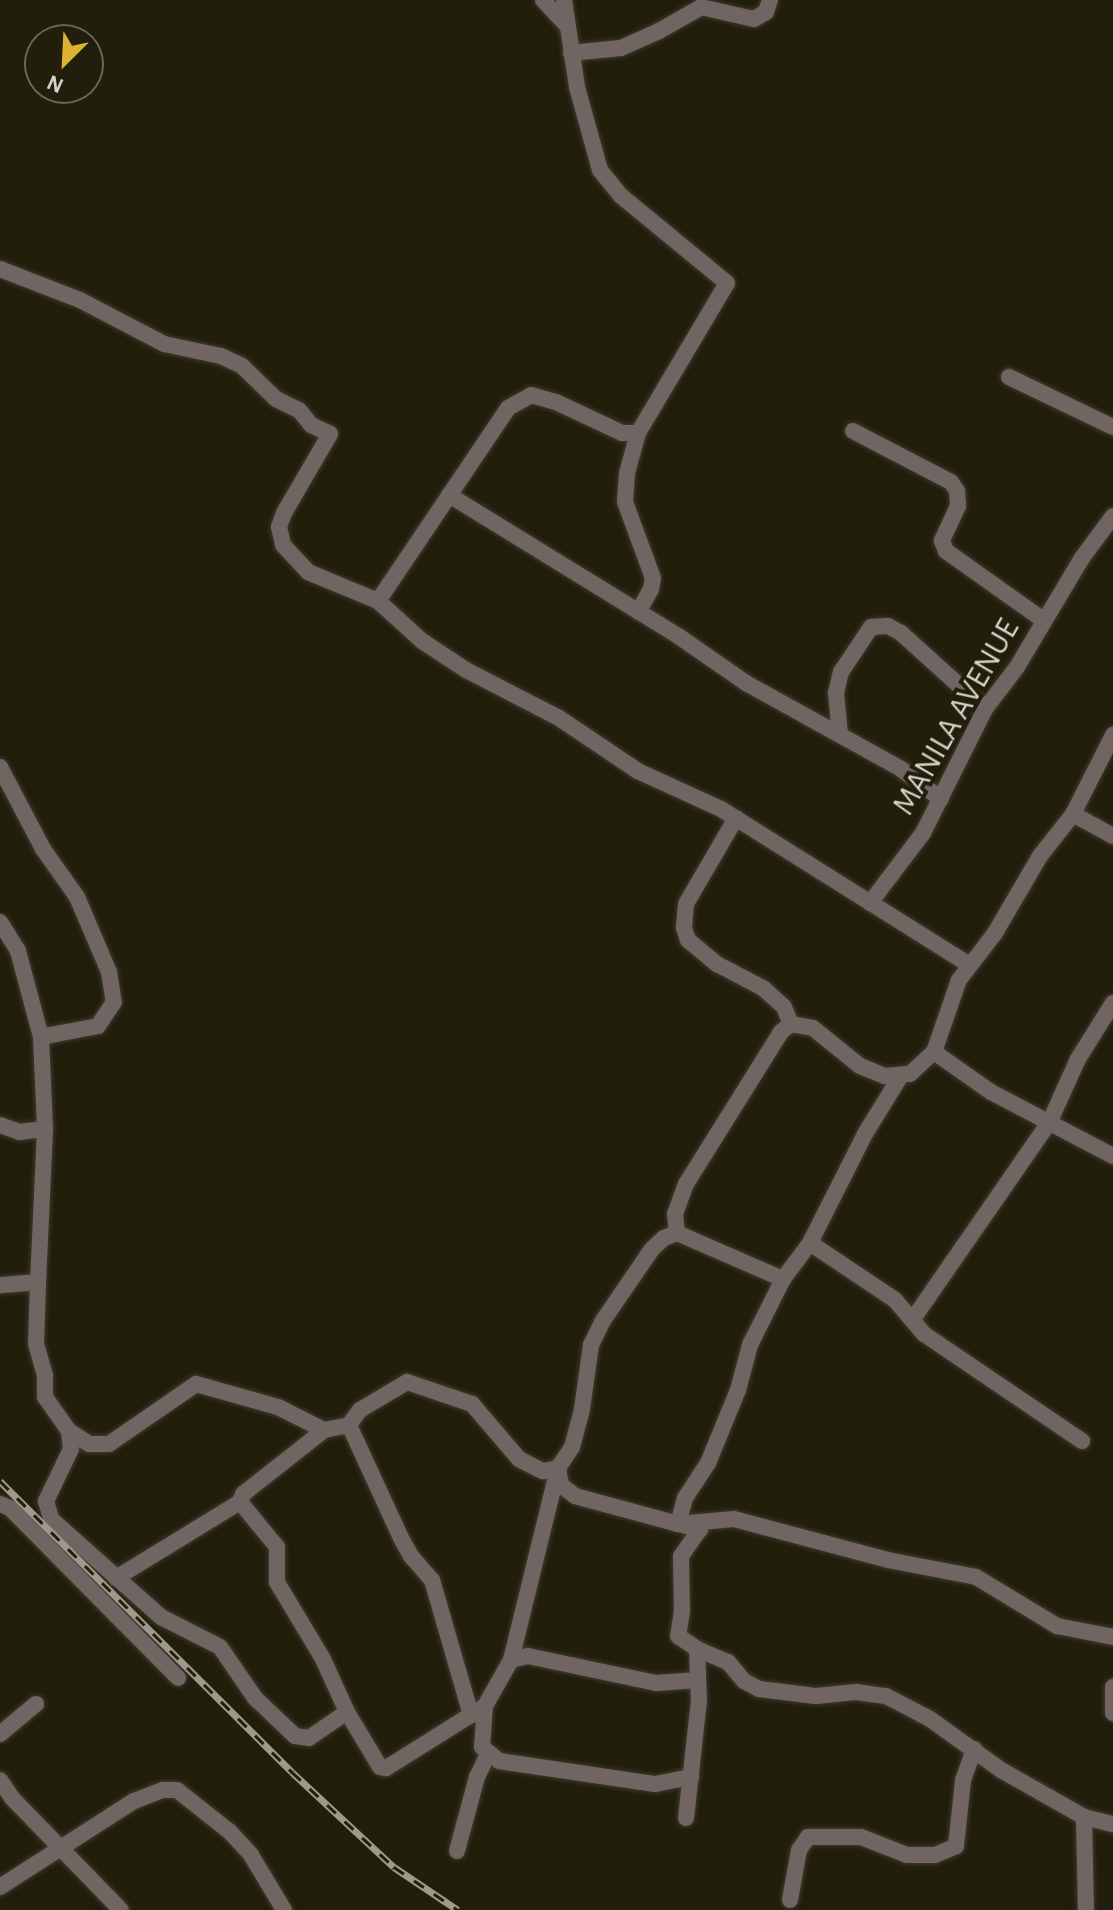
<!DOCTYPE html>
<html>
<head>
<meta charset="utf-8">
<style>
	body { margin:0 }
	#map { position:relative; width:1113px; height:1910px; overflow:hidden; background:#211e0c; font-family:"Alegreya Sans",sans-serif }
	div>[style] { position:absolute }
	.roads { filter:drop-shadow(0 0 2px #3e3b2a) drop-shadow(0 0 2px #3e3b2a) }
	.minor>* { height:16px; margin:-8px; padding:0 8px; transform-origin:8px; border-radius:8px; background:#706563 }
	.rail>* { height:7px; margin-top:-3.5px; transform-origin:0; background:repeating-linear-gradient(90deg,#211e0c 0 12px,#9d9a8d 0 24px); box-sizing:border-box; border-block:2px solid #9d9a8d }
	span { translate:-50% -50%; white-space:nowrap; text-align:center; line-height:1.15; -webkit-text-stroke:8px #211e0c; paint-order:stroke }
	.street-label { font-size:32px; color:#d5d3c7 }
	.north { position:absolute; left:24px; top:24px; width:80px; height:80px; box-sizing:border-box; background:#211e0c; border:2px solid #696657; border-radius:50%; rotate:204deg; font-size:22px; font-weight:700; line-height:32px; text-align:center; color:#d5d3c7 }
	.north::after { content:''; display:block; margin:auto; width:28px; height:36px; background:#deb133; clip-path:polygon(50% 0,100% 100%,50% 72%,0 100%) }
</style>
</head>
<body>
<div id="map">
	<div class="roads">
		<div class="minor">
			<i style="left:543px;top:0;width:35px;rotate:47deg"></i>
			<i style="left:571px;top:53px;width:50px;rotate:-5.7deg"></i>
			<i style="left:621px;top:48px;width:42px;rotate:-24.1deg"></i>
			<i style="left:659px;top:31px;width:48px;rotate:-29.7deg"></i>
			<i style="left:701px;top:7px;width:54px;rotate:12.8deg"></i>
			<i style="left:754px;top:19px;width:14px;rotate:-30deg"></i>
			<i style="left:766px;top:12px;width:13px;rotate:-72deg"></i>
			<i style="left:0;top:269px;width:86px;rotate:21.2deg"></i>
			<i style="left:80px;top:300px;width:95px;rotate:27.6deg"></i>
			<i style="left:164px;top:344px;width:58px;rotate:11.9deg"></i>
			<i style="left:221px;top:356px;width:23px;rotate:25deg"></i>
			<i style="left:242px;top:366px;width:47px;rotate:44.1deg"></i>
			<i style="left:276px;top:399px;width:25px;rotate:26deg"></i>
			<i style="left:299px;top:410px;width:19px;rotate:51deg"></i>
			<i style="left:311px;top:425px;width:21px;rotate:25deg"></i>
			<i style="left:330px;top:434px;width:91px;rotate:120.2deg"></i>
			<i style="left:284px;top:513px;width:15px;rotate:110deg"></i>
			<i style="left:279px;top:527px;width:18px;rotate:77deg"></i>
			<i style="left:283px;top:545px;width:37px;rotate:47deg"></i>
			<i style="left:308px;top:572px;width:76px;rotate:22.5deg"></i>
			<i style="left:378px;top:601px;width:59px;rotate:42.3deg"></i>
			<i style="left:422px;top:641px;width:53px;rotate:33.4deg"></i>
			<i style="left:466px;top:670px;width:105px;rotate:27.3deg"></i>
			<i style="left:559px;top:718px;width:95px;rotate:33.9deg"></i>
			<i style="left:638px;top:771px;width:91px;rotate:24.6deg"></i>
			<i style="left:721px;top:809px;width:292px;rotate:32.1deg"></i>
			<i style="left:1009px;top:377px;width:115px;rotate:25.7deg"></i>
			<i style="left:853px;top:431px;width:110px;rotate:27.5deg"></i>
			<i style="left:951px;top:482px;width:11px;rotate:56deg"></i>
			<i style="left:957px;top:491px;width:15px;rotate:86deg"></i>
			<i style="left:958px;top:506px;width:38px;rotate:115deg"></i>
			<i style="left:942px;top:541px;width:11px;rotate:68deg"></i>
			<i style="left:946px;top:551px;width:119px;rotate:35.4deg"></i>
			<i style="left:638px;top:433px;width:41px;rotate:105.4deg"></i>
			<i style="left:627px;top:473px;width:29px;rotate:94deg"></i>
			<i style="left:625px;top:502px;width:81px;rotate:69.8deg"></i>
			<i style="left:653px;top:578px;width:11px;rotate:100deg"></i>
			<i style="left:651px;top:589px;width:26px;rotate:119deg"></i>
			<i style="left:449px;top:495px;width:273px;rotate:31.6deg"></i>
			<i style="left:681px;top:638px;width:79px;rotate:34.7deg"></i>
			<i style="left:746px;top:683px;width:177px;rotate:29deg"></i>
			<i style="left:901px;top:769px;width:50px;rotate:36.9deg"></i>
			<i style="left:378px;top:601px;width:233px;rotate:-56deg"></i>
			<i style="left:508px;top:408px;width:26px;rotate:-29deg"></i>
			<i style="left:531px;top:395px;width:26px;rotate:16deg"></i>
			<i style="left:556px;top:402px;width:73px;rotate:25.2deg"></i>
			<i style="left:622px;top:433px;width:16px"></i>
			<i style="left:638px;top:433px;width:174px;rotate:-59.3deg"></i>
			<i style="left:727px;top:283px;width:137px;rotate:-140.6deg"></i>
			<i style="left:621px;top:196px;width:33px;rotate:-129deg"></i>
			<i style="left:600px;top:170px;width:86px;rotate:-105.5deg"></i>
			<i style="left:577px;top:87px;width:88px;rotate:-98.5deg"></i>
			<i style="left:840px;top:734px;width:41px;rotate:-95.6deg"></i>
			<i style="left:836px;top:693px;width:22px;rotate:-77deg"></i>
			<i style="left:841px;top:672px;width:54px;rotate:-56.3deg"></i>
			<i style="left:871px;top:627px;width:17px;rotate:-3deg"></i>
			<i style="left:888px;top:626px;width:15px;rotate:28deg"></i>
			<i style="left:901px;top:633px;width:113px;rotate:42.1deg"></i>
			<i style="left:0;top:767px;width:93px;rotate:62.3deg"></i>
			<i style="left:43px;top:849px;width:59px;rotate:54.7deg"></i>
			<i style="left:77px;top:897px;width:82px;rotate:66.9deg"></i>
			<i style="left:109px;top:972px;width:30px;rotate:81deg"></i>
			<i style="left:114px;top:1002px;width:29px;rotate:124deg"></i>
			<i style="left:98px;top:1026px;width:58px;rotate:169.1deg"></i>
			<i style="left:41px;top:1037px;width:92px;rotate:87.5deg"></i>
			<i style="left:45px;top:1129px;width:153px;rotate:92.6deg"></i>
			<i style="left:38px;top:1282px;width:38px;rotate:175deg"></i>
			<i style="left:1073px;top:814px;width:46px;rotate:28.8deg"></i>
			<i style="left:736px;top:818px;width:99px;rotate:120.2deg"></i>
			<i style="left:686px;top:904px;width:24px;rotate:95deg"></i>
			<i style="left:684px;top:928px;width:13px;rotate:72deg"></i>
			<i style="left:688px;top:940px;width:38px;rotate:40deg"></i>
			<i style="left:717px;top:964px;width:52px;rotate:27.6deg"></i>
			<i style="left:763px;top:988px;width:28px;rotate:42deg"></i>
			<i style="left:784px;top:1007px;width:18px;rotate:68deg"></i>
			<i style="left:870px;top:903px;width:88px;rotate:-52.9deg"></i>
			<i style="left:923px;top:833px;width:139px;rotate:-63.4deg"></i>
			<i style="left:985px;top:709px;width:53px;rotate:-52.7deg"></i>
			<i style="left:1017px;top:667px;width:127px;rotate:-59.2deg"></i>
			<i style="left:1082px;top:558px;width:52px;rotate:-53.6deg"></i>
			<i style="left:0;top:922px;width:34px;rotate:58deg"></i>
			<i style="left:18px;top:951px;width:89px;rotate:75deg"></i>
			<i style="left:934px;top:1052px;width:70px;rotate:35.1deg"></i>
			<i style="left:991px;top:1092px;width:138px;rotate:27.7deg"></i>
			<i style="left:900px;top:1077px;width:67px;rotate:121.6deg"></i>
			<i style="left:865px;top:1134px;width:122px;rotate:116.8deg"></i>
			<i style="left:810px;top:1243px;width:45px;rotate:126.9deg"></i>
			<i style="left:783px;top:1279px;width:74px;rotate:116.6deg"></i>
			<i style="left:750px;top:1345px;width:47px;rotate:104.9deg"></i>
			<i style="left:738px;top:1390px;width:79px;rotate:112.3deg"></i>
			<i style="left:708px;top:1463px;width:42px;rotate:123.3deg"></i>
			<i style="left:685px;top:1498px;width:27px;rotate:105deg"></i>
			<i style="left:678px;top:1524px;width:23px;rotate:13deg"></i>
			<i style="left:700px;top:1529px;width:33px;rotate:125deg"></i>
			<i style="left:681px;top:1556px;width:55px;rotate:89deg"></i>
			<i style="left:682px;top:1611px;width:25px;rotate:99deg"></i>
			<i style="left:678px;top:1636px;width:23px;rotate:34deg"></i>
			<i style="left:697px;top:1649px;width:34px;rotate:23deg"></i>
			<i style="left:728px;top:1662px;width:25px;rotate:50deg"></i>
			<i style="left:744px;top:1681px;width:17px;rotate:28deg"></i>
			<i style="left:759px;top:1689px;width:57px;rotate:7deg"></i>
			<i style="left:816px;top:1696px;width:40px;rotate:-5.7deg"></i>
			<i style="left:856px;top:1692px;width:30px;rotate:8deg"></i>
			<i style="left:886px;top:1696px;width:50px;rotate:27.6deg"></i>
			<i style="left:930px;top:1719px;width:87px;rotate:35.7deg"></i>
			<i style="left:1001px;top:1770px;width:95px;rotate:29.5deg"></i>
			<i style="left:1084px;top:1817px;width:30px;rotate:14deg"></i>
			<i style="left:0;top:1125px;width:20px;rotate:20deg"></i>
			<i style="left:19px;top:1132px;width:26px;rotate:-7deg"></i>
			<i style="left:677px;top:1233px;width:19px;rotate:-96deg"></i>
			<i style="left:675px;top:1214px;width:32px;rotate:-70deg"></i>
			<i style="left:686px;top:1184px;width:179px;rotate:-58deg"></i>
			<i style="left:781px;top:1032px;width:13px;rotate:-39deg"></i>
			<i style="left:791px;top:1024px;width:22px;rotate:10deg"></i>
			<i style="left:813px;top:1028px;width:60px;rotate:39deg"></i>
			<i style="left:860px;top:1066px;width:27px;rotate:22deg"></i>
			<i style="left:885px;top:1076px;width:25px;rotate:-5deg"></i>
			<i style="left:910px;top:1074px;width:33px;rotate:-43deg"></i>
			<i style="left:934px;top:1052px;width:76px;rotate:-70.9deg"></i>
			<i style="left:959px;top:980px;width:59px;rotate:-52.5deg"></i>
			<i style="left:995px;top:933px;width:89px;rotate:-59.7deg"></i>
			<i style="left:1040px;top:856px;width:53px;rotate:-51.8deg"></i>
			<i style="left:1073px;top:814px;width:89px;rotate:-63.1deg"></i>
			<i style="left:810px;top:1243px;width:102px;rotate:33.8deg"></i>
			<i style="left:895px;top:1300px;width:45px;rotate:49.5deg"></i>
			<i style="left:924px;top:1334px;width:191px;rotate:34.1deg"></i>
			<i style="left:38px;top:1282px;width:62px;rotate:91.8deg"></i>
			<i style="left:36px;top:1344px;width:33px;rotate:74deg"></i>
			<i style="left:45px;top:1376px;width:21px;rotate:90deg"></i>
			<i style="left:45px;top:1397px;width:42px;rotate:54.8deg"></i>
			<i style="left:69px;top:1431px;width:24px;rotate:33deg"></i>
			<i style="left:89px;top:1444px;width:20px"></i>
			<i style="left:109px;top:1444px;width:106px;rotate:-34.6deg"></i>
			<i style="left:196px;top:1384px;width:85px;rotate:15.7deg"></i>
			<i style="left:278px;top:1407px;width:51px;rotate:26.6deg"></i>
			<i style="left:913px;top:1319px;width:241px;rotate:-55.3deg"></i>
			<i style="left:1050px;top:1121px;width:68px;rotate:-65.7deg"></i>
			<i style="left:1078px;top:1059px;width:66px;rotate:-58deg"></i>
			<i style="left:349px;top:1425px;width:124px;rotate:65.3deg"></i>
			<i style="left:401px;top:1538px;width:21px;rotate:61deg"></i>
			<i style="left:411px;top:1556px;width:32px;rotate:49deg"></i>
			<i style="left:432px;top:1580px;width:141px;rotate:73.9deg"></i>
			<i style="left:69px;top:1431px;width:18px;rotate:84deg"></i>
			<i style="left:71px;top:1449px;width:58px;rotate:115.7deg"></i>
			<i style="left:46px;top:1501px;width:19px;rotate:74deg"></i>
			<i style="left:51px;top:1519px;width:147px;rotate:41.7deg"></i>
			<i style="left:161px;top:1617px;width:66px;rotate:27deg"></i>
			<i style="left:220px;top:1647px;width:62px;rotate:55.5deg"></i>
			<i style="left:255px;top:1698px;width:55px;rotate:43.5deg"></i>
			<i style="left:295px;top:1736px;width:14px;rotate:8deg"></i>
			<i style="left:309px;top:1738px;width:46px;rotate:-34.4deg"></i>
			<i style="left:0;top:1504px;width:11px;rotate:22deg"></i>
			<i style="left:10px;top:1508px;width:239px;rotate:45.3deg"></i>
			<i style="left:116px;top:1578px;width:145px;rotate:-31.5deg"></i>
			<i style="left:511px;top:1660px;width:198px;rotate:-76.2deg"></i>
			<i style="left:558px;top:1468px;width:17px;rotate:80deg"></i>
			<i style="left:561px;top:1485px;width:18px;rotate:38deg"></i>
			<i style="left:575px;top:1496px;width:107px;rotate:15.2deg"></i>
			<i style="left:678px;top:1524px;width:56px;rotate:-5.1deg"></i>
			<i style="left:734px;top:1519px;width:159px;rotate:14.9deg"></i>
			<i style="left:888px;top:1560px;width:90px;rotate:10.9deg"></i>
			<i style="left:976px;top:1577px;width:95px;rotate:31.2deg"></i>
			<i style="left:1057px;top:1626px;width:57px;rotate:11.1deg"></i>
			<i style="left:698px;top:1680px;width:42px;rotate:175.9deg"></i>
			<i style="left:656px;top:1683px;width:131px;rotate:-168.1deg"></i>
			<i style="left:528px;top:1656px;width:17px;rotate:167deg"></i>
			<i style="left:511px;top:1660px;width:53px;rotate:119.5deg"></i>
			<i style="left:485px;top:1706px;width:117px;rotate:147.9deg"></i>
			<i style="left:386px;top:1768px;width:6px;rotate:-171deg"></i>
			<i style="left:380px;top:1767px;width:64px;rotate:-121deg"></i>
			<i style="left:347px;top:1712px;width:58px;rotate:-114.4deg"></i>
			<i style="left:323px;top:1659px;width:90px;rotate:-120.9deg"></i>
			<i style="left:277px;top:1582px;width:35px;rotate:-90deg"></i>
			<i style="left:277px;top:1547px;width:58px;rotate:-129.4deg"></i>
			<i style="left:240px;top:1502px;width:9px;rotate:-69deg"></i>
			<i style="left:243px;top:1494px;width:103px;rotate:-38.3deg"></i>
			<i style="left:324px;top:1430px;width:25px;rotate:-11deg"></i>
			<i style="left:349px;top:1425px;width:19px;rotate:-54deg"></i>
			<i style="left:360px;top:1410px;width:55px;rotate:-30.8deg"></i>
			<i style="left:407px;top:1382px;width:69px;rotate:18.7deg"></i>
			<i style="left:472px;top:1404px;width:72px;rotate:49.5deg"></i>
			<i style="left:519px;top:1459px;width:27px;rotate:27deg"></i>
			<i style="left:543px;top:1471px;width:15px;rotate:-11deg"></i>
			<i style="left:558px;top:1468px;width:25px;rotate:-56deg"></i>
			<i style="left:572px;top:1447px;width:39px;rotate:-75deg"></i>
			<i style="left:582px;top:1409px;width:65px;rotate:-82deg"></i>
			<i style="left:591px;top:1345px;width:25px;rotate:-64deg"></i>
			<i style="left:602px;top:1322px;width:88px;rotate:-55.6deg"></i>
			<i style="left:652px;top:1249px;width:16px;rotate:-43deg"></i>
			<i style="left:664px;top:1238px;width:14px;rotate:-21deg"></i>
			<i style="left:677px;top:1233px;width:116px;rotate:23.5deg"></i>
			<i style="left:1113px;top:1687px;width:26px;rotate:90deg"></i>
			<i style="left:485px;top:1706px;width:41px;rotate:94.2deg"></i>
			<i style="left:482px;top:1747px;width:22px;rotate:39deg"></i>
			<i style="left:499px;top:1761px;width:158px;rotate:8.4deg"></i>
			<i style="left:655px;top:1784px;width:37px;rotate:-11deg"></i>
			<i style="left:0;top:1734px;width:47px;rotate:-39.8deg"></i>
			<i style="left:0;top:1780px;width:22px;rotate:56deg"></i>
			<i style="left:12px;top:1798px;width:156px;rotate:45.8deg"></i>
			<i style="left:1084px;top:1817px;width:93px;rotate:88.8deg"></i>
			<i style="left:686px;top:1818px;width:118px;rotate:-83.7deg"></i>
			<i style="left:699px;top:1701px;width:52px;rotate:-92.2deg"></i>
			<i style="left:457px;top:1851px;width:77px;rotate:-74.9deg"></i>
			<i style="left:477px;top:1777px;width:25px;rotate:-64deg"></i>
			<i style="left:0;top:1887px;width:159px;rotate:-32.7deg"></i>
			<i style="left:134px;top:1801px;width:31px;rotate:-21deg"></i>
			<i style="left:163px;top:1790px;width:14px"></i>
			<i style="left:177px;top:1790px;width:66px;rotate:38.3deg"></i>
			<i style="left:229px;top:1831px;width:33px;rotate:47deg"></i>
			<i style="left:251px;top:1855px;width:64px;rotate:59deg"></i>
			<i style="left:790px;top:1900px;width:51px;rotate:-79.8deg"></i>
			<i style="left:799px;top:1850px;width:16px;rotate:-55deg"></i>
			<i style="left:808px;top:1837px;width:53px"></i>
			<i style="left:861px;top:1837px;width:49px;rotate:21.4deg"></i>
			<i style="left:907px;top:1855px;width:28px"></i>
			<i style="left:935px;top:1855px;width:23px;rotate:-23deg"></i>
			<i style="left:956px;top:1846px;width:66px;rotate:-83.9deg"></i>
			<i style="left:963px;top:1780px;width:33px;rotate:-70deg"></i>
		</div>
	</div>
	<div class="rail">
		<i style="left:0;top:1481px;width:412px;rotate:44.9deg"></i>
		<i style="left:292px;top:1772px;width:139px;rotate:43deg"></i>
		<i style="left:394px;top:1867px;width:77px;rotate:33.9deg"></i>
	</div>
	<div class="street-label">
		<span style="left:956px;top:717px;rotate:-60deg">MANILA AVENUE</span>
	</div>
	<div class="north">N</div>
</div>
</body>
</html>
